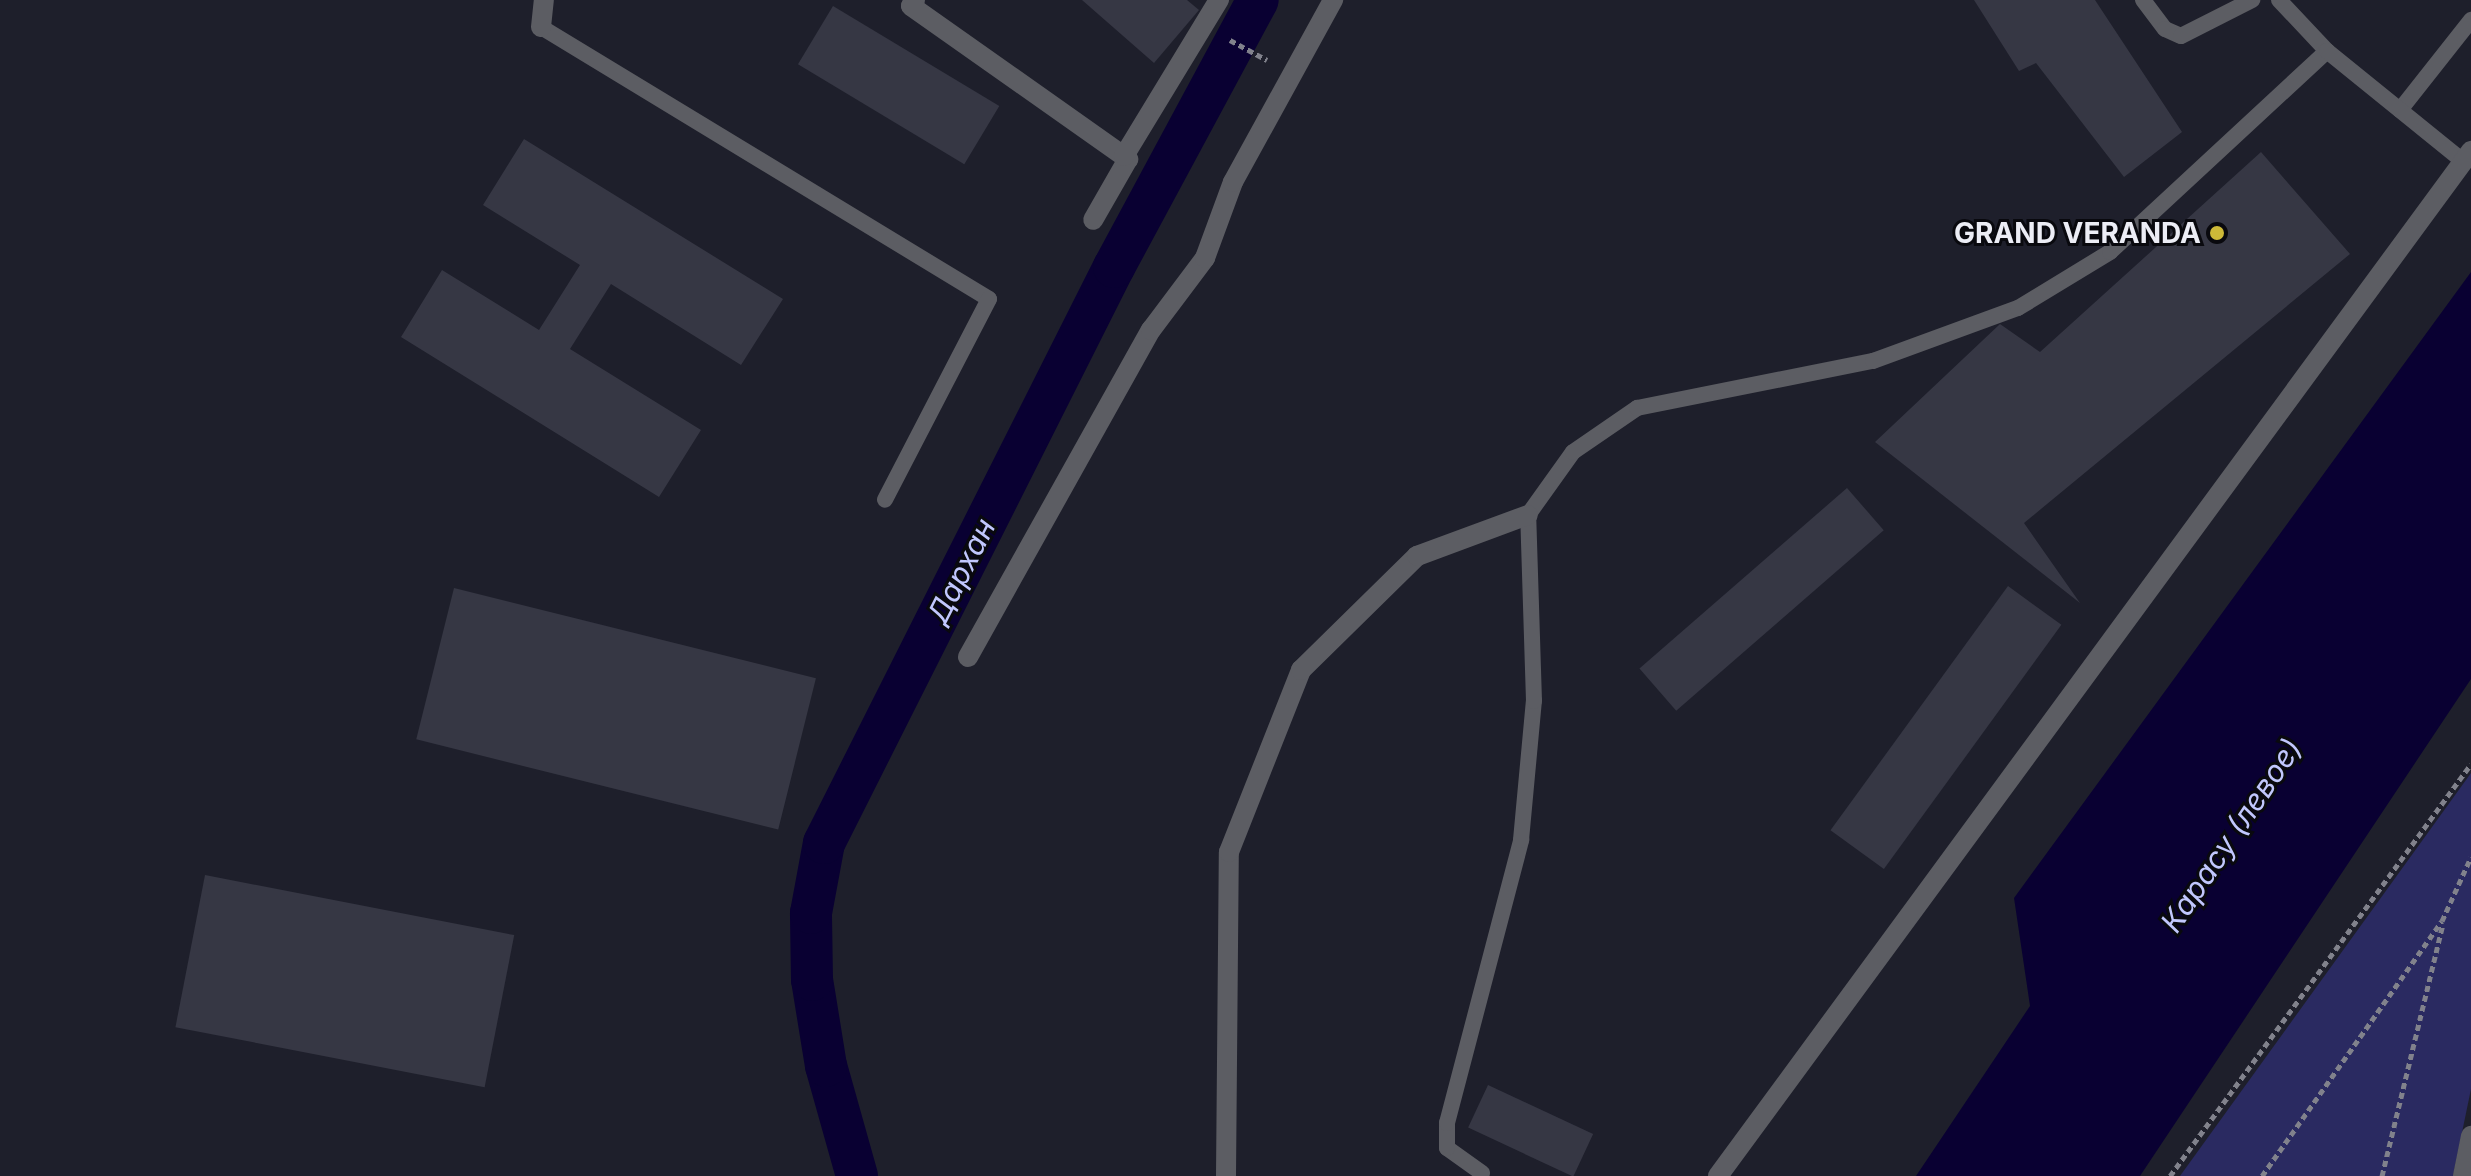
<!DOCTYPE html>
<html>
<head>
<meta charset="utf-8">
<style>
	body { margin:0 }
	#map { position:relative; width:2471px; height:1176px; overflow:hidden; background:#1e1f2b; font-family:Inter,sans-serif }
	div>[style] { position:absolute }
	.green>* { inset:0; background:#2a2a61 }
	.water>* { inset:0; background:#090032 }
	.canal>* { height:42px; margin:-21px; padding:0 21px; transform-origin:21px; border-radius:21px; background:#090032 }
	.building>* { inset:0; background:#363744; transform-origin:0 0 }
	.path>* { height:5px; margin-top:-2.5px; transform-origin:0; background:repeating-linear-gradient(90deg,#81828c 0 6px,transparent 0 10px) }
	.service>* { height:16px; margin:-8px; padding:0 8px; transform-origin:8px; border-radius:8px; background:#5c5d63 }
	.minor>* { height:20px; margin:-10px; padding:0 10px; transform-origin:10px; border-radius:10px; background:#5c5d63 }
	.dots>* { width:22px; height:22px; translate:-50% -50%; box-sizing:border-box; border:4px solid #09090e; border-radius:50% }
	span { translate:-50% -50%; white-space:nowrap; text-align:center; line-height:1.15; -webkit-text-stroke:6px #09090e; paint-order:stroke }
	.poi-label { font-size:28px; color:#ecedf5; font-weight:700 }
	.right { translate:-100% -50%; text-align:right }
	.water-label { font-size:30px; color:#c1c7fd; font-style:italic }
</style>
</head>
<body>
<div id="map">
	<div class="green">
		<i style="clip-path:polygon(2471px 773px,2471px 1089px,2453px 1176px,2180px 1176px)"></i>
	</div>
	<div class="water">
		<i style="clip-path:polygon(2471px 272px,2471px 679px,2140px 1176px,1916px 1176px,2030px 1006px,2014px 898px)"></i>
	</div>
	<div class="canal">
		<i style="left:857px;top:1176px;width:114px;rotate:-105.7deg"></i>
		<i style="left:826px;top:1066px;width:87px;rotate:-99.2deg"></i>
		<i style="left:812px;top:980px;width:67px;rotate:-90.9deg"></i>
		<i style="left:811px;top:913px;width:71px;rotate:-79.5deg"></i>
		<i style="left:824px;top:843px;width:645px;rotate:-63.28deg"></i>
		<i style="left:1114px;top:267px;width:303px;rotate:-61.7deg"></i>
	</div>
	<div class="building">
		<i style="clip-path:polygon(1082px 0,1187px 0,1199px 10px,1154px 63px)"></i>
		<i style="clip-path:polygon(1974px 0,2095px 0,2182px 132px,2124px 177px,2036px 63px,2019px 71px)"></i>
		<i style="left:833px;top:6px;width:194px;height:68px;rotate:31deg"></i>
		<i style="clip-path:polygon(524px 139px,783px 299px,741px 365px,611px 284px,570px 349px,701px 430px,659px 497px,401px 337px,442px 270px,539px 330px,580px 265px,483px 205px)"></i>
		<i style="clip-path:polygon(2261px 152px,2350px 254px,2024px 523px,2080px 603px,1875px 442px,2000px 324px,2040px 352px)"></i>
		<i style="left:1847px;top:488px;width:56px;height:275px;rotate:49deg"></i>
		<i style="left:2008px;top:586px;width:66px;height:302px;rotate:36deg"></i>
		<i style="left:454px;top:588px;width:373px;height:156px;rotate:14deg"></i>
		<i style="left:205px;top:875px;width:315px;height:155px;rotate:11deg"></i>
		<i style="left:1488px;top:1085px;width:116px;height:47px;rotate:25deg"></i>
	</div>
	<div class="path">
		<i style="left:1230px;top:40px;width:42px;rotate:28.4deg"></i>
		<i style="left:2170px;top:1176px;width:510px;rotate:-53.85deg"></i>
		<i style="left:2262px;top:1176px;width:312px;rotate:-54.8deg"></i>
		<i style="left:2442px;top:921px;width:70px;rotate:-65.6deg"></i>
		<i style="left:2382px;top:1176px;width:259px;rotate:-76.4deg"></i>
	</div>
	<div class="service">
		<i style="left:2143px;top:0;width:36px;rotate:53deg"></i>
		<i style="left:2165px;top:29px;width:17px;rotate:24deg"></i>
		<i style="left:2181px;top:36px;width:80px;rotate:-26.9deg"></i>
		<i style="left:2279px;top:0;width:70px;rotate:46.7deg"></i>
		<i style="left:541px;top:27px;width:524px;rotate:31.26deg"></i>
		<i style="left:989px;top:299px;width:226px;rotate:117.4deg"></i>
		<i style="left:2400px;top:110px;width:115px;rotate:-51.7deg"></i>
		<i style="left:1482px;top:1173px;width:43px;rotate:-144.5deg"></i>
		<i style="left:1447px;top:1148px;width:25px;rotate:-90deg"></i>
		<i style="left:1447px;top:1123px;width:293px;rotate:-75.3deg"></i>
		<i style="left:1521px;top:840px;width:140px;rotate:-84.7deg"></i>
		<i style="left:1534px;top:701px;width:186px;rotate:-91.8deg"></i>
		<i style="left:1528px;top:515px;width:77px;rotate:-54.5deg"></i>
		<i style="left:1573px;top:452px;width:78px;rotate:-34.5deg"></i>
		<i style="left:1637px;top:408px;width:241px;rotate:-11.3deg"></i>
		<i style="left:1873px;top:361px;width:154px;rotate:-20.1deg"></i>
		<i style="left:2018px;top:308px;width:108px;rotate:-31.3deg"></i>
		<i style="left:2110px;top:252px;width:296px;rotate:-42.8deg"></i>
		<i style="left:2327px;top:51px;width:176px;rotate:39deg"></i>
	</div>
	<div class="minor">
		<i style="left:915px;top:0;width:7px;rotate:124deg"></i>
		<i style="left:911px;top:6px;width:266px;rotate:35.2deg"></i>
		<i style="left:1128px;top:159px;width:70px;rotate:119.8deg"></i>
		<i style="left:541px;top:27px;width:27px;rotate:-84deg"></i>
		<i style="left:1124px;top:156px;width:183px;rotate:-58.7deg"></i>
		<i style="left:968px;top:657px;width:375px;rotate:-60.8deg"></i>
		<i style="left:1151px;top:330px;width:90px;rotate:-53.1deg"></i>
		<i style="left:1205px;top:258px;width:81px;rotate:-69.8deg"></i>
		<i style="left:1233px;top:182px;width:208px;rotate:-61.2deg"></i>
		<i style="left:1226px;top:1176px;width:324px;rotate:-89.5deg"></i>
		<i style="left:1229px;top:852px;width:196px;rotate:-68.4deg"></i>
		<i style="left:1301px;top:670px;width:163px;rotate:-44.5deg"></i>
		<i style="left:1417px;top:556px;width:118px;rotate:-20.3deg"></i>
		<i style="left:1718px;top:1176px;width:1272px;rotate:-53.7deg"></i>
		<i style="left:2463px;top:1176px;width:41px;rotate:-78.7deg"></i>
	</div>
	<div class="dots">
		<i style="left:2217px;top:233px;background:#cdb938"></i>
	</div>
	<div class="poi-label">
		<span class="right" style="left:2201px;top:233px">GRAND VERANDA</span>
	</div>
	<div class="water-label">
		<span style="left:961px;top:571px;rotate:-63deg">Дархан</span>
		<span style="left:2231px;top:835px;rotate:-56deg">Карасу (левое)</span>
	</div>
</div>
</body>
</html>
